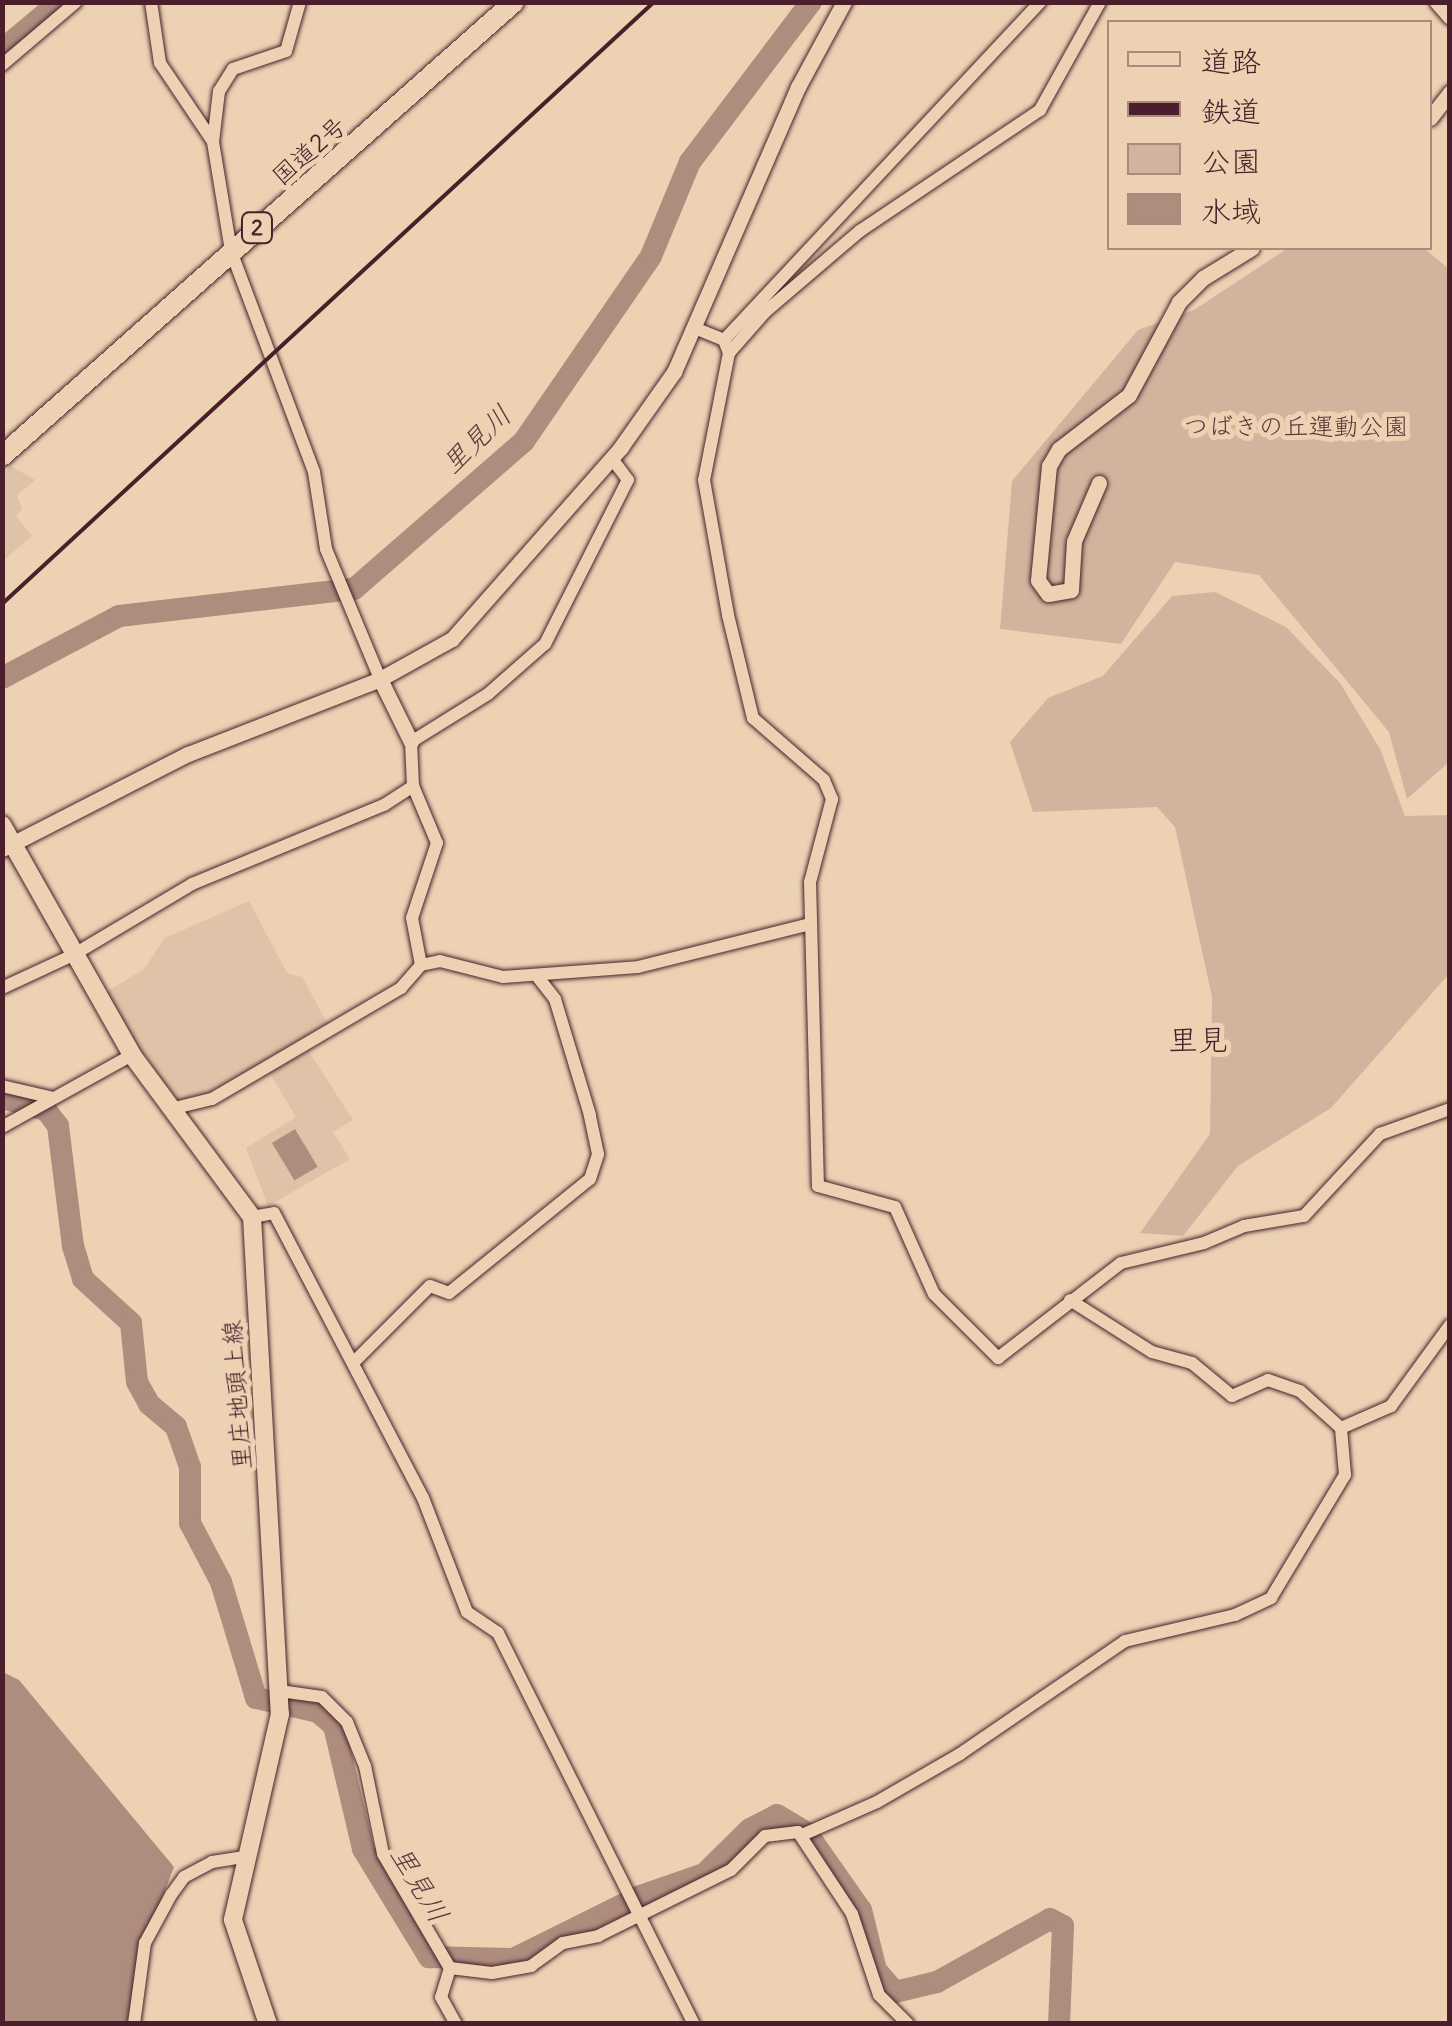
<!DOCTYPE html>
<html>
<head>
<meta charset="utf-8">
<style>
	body { margin:0 }
	#map { position:relative; width:1452px; height:2026px; overflow:hidden; background:#ecd2b3; font-family:Delius,"Klee One",sans-serif }
	div>[style] { position:absolute }
	.built>* { inset:0; background:#dec3a8 }
	.green>* { inset:0; background:#d1b49d }
	.water>* { inset:0; background:#ae8d7f; transform-origin:0 0 }
	.river>* { height:22px; margin:-11px; padding:0 11px; transform-origin:11px; border-radius:11px; background:#ae8d7f }
	.roads { filter:drop-shadow(0 0 2px #4a1f2b) drop-shadow(0 0 2px #4a1f2b) }
	.minor>* { height:12px; margin:-6px; padding:0 6px; transform-origin:6px; border-radius:6px; background:#ecd2b3 }
	.tertiary>* { height:15px; margin:-7.5px; padding:0 7.5px; transform-origin:7.5px; border-radius:7.5px; background:#ecd2b3 }
	.secondary>* { height:18px; margin:-9px; padding:0 9px; transform-origin:9px; border-radius:9px; background:#ecd2b3 }
	.trunk>* { height:20px; margin:-10px; padding:0 10px; transform-origin:10px; border-radius:10px; background:#ecd2b3 }
	.rail>* { height:4px; margin:-2px; padding:0 2px; transform-origin:2px; border-radius:2px; background:#4a1f2b }
	span { translate:-50% -50%; white-space:nowrap; text-align:center; line-height:1.15; -webkit-text-stroke:10px #ecd2b3; paint-order:stroke }
	.shield-label span { padding:2px 8px; background:#ecd2b3; border:2px solid; border-radius:8px; -webkit-text-stroke-width:0 }
	.shield-label { font-size:22px; color:#4a1f2b; font-weight:700 }
	.street-label { font-size:25px; color:#4a1f2b }
	.park-label { font-size:25px; color:#5e353c }
	.water-label { font-size:28px; color:#633a40; font-style:italic }
	.quarter-label { font-size:30px; color:#4a1f2b }
	.frame { position:absolute; inset:0; border:5px solid #4a1f2b; pointer-events:none }
	.legend { position:absolute; left:1107px; top:20px; width:325px; height:230px; box-sizing:border-box; background:#ecd2b3; border:2px solid #ab8a7d; margin:0; padding:12px 18px; list-style:none; font-size:30px; color:#4a1f2b }
	.legend li { display:flex; align-items:center; gap:20px; height:50px }
	.legend b { width:50px; border:2px solid #ab8a7d }
</style>
</head>
<body>
<div id="map">
	<div class="built">
		<i style="clip-path:polygon(11px 466px,35px 480px,17px 495px,22px 509px,16px 516px,32px 536px,5px 559px,3px 474px)"></i>
		<i style="clip-path:polygon(249px 901px,287px 973px,302px 977px,329px 1026px,199px 1100px,178px 1103px,103px 994px,144px 969px,165px 938px)"></i>
		<i style="clip-path:polygon(306px 1047px,353px 1120px,333px 1132px,350px 1159px,268px 1206px,246px 1148px,296px 1117px,268px 1070px)"></i>
	</div>
	<div class="green">
		<i style="clip-path:polygon(1288px 248px,1424px 248px,1449px 269px,1449px 762px,1407px 799px,1389px 732px,1259px 575px,1175px 562px,1121px 644px,1000px 629px,1012px 481px,1138px 330px,1194px 310px)"></i>
		<i style="clip-path:polygon(1215px 592px,1286px 627px,1340px 683px,1380px 749px,1405px 816px,1449px 815px,1449px 974px,1331px 1108px,1238px 1166px,1183px 1236px,1140px 1233px,1210px 1134px,1212px 997px,1175px 827px,1157px 807px,1033px 812px,1010px 742px,1048px 698px,1103px 676px,1172px 596px)"></i>
	</div>
	<div class="water">
		<i style="left:295px;top:1129px;width:44px;height:27px;rotate:59deg"></i>
		<i style="clip-path:polygon(3px 1672px,19px 1680px,174px 1867px,141px 1952px,127px 2023px,3px 2024px)"></i>
	</div>
	<div class="river">
		<i style="left:2px;top:50px;width:75px;rotate:-40.1deg"></i>
		<i style="left:2px;top:678px;width:132px;rotate:-27.9deg"></i>
		<i style="left:119px;top:616px;width:237px;rotate:-6.6deg"></i>
		<i style="left:354px;top:589px;width:225px;rotate:-41deg"></i>
		<i style="left:524px;top:441px;width:224px;rotate:-55.5deg"></i>
		<i style="left:651px;top:256px;width:102px;rotate:-67.5deg"></i>
		<i style="left:690px;top:162px;width:201px;rotate:-52.9deg"></i>
		<i style="left:2px;top:1098px;width:46px;rotate:15.3deg"></i>
		<i style="left:46px;top:1110px;width:20px;rotate:53deg"></i>
		<i style="left:58px;top:1126px;width:121px;rotate:82.9deg"></i>
		<i style="left:73px;top:1246px;width:34px;rotate:73deg"></i>
		<i style="left:83px;top:1279px;width:65px;rotate:42.5deg"></i>
		<i style="left:131px;top:1323px;width:59px;rotate:84.2deg"></i>
		<i style="left:137px;top:1382px;width:25px;rotate:61deg"></i>
		<i style="left:149px;top:1404px;width:35px;rotate:40deg"></i>
		<i style="left:176px;top:1427px;width:42px;rotate:70.7deg"></i>
		<i style="left:190px;top:1467px;width:56px;rotate:90deg"></i>
		<i style="left:190px;top:1523px;width:67px;rotate:62.3deg"></i>
		<i style="left:221px;top:1582px;width:121px;rotate:73.2deg"></i>
		<i style="left:256px;top:1698px;width:64px;rotate:12.7deg"></i>
		<i style="left:318px;top:1712px;width:21px;rotate:41deg"></i>
		<i style="left:334px;top:1726px;width:126px;rotate:76.7deg"></i>
		<i style="left:363px;top:1849px;width:127px;rotate:58.6deg"></i>
		<i style="left:429px;top:1957px;width:84px;rotate:1.4deg"></i>
		<i style="left:513px;top:1959px;width:140px;rotate:-26.4deg"></i>
		<i style="left:638px;top:1897px;width:70px;rotate:-19.2deg"></i>
		<i style="left:704px;top:1874px;width:64px;rotate:-44.4deg"></i>
		<i style="left:750px;top:1829px;width:30px;rotate:-27deg"></i>
		<i style="left:777px;top:1815px;width:35px;rotate:31deg"></i>
		<i style="left:807px;top:1833px;width:94px;rotate:55deg"></i>
		<i style="left:861px;top:1910px;width:62px;rotate:76deg"></i>
		<i style="left:876px;top:1970px;width:29px;rotate:49deg"></i>
		<i style="left:895px;top:1992px;width:43px;rotate:-13.4deg"></i>
		<i style="left:937px;top:1982px;width:129px;rotate:-29.1deg"></i>
		<i style="left:1050px;top:1919px;width:15px;rotate:28deg"></i>
		<i style="left:1063px;top:1926px;width:98px;rotate:92.3deg"></i>
	</div>
	<div class="roads">
		<div class="minor">
			<i style="left:151px;top:2px;width:62px;rotate:81.6deg"></i>
			<i style="left:160px;top:63px;width:93px;rotate:56deg"></i>
			<i style="left:300px;top:2px;width:51px;rotate:105.9deg"></i>
			<i style="left:286px;top:51px;width:56px;rotate:161.2deg"></i>
			<i style="left:233px;top:69px;width:26px;rotate:122deg"></i>
			<i style="left:219px;top:91px;width:51px;rotate:96.7deg"></i>
			<i style="left:213px;top:142px;width:110px;rotate:80.6deg"></i>
			<i style="left:231px;top:251px;width:236px;rotate:69.4deg"></i>
			<i style="left:314px;top:472px;width:78px;rotate:81.1deg"></i>
			<i style="left:326px;top:549px;width:141px;rotate:67.4deg"></i>
			<i style="left:2px;top:65px;width:97px;rotate:-40.4deg"></i>
			<i style="left:697px;top:329px;width:29px;rotate:22deg"></i>
			<i style="left:724px;top:340px;width:463px;rotate:-46.9deg"></i>
			<i style="left:724px;top:340px;width:14px;rotate:69deg"></i>
			<i style="left:729px;top:353px;width:129px;rotate:101.1deg"></i>
			<i style="left:704px;top:480px;width:137px;rotate:79.9deg"></i>
			<i style="left:728px;top:615px;width:106px;rotate:76.4deg"></i>
			<i style="left:753px;top:718px;width:94px;rotate:41.1deg"></i>
			<i style="left:824px;top:780px;width:21px;rotate:67deg"></i>
			<i style="left:832px;top:799px;width:86px;rotate:104.8deg"></i>
			<i style="left:810px;top:882px;width:304px;rotate:88.5deg"></i>
			<i style="left:818px;top:1186px;width:80px;rotate:15.3deg"></i>
			<i style="left:895px;top:1207px;width:95px;rotate:65.9deg"></i>
			<i style="left:934px;top:1294px;width:91px;rotate:45deg"></i>
			<i style="left:998px;top:1358px;width:155px;rotate:-37.7deg"></i>
			<i style="left:1121px;top:1263px;width:85px;rotate:-13.5deg"></i>
			<i style="left:1204px;top:1243px;width:43px;rotate:-23deg"></i>
			<i style="left:1244px;top:1226px;width:61px;rotate:-9.5deg"></i>
			<i style="left:1304px;top:1216px;width:112px;rotate:-47.2deg"></i>
			<i style="left:1380px;top:1134px;width:74px;rotate:-19.7deg"></i>
			<i style="left:729px;top:353px;width:55px;rotate:-48.7deg"></i>
			<i style="left:765px;top:312px;width:125px;rotate:-40.5deg"></i>
			<i style="left:860px;top:231px;width:217px;rotate:-33.9deg"></i>
			<i style="left:1040px;top:110px;width:124px;rotate:-60.9deg"></i>
			<i style="left:421px;top:965px;width:48px;rotate:-100.8deg"></i>
			<i style="left:412px;top:918px;width:79px;rotate:-71.6deg"></i>
			<i style="left:437px;top:843px;width:62px;rotate:-112.8deg"></i>
			<i style="left:413px;top:786px;width:44px;rotate:-92.6deg"></i>
			<i style="left:411px;top:742px;width:91px;rotate:-31.9deg"></i>
			<i style="left:488px;top:694px;width:76px;rotate:-41.3deg"></i>
			<i style="left:545px;top:644px;width:184px;rotate:-63.2deg"></i>
			<i style="left:628px;top:480px;width:26px;rotate:-127deg"></i>
			<i style="left:2px;top:988px;width:78px;rotate:-24.9deg"></i>
			<i style="left:73px;top:955px;width:139px;rotate:-30.8deg"></i>
			<i style="left:192px;top:884px;width:208px;rotate:-22.4deg"></i>
			<i style="left:384px;top:805px;width:35px;rotate:-33deg"></i>
			<i style="left:2px;top:1086px;width:52px;rotate:13.2deg"></i>
			<i style="left:175px;top:1108px;width:38px;rotate:-14deg"></i>
			<i style="left:212px;top:1099px;width:219px;rotate:-30.4deg"></i>
			<i style="left:401px;top:988px;width:30px;rotate:-49deg"></i>
			<i style="left:421px;top:965px;width:19px;rotate:-12deg"></i>
			<i style="left:440px;top:961px;width:65px;rotate:14.3deg"></i>
			<i style="left:503px;top:977px;width:135px;rotate:-4.2deg"></i>
			<i style="left:638px;top:967px;width:177px;rotate:-14deg"></i>
			<i style="left:2px;top:1127px;width:149px;rotate:-29deg"></i>
			<i style="left:252px;top:1217px;width:22px;rotate:-10deg"></i>
			<i style="left:274px;top:1213px;width:322px;rotate:62.4deg"></i>
			<i style="left:423px;top:1498px;width:122px;rotate:68.9deg"></i>
			<i style="left:467px;top:1612px;width:37px;rotate:34deg"></i>
			<i style="left:498px;top:1633px;width:437px;rotate:63.4deg"></i>
			<i style="left:1070px;top:1300px;width:97px;rotate:32.4deg"></i>
			<i style="left:1152px;top:1352px;width:41px;rotate:15.4deg"></i>
			<i style="left:1192px;top:1363px;width:52px;rotate:39.5deg"></i>
			<i style="left:1232px;top:1396px;width:39px;rotate:-24deg"></i>
			<i style="left:1268px;top:1380px;width:34px;rotate:19deg"></i>
			<i style="left:1300px;top:1391px;width:55px;rotate:42.1deg"></i>
			<i style="left:354px;top:1362px;width:107px;rotate:-45deg"></i>
			<i style="left:430px;top:1286px;width:20px;rotate:20deg"></i>
			<i style="left:449px;top:1293px;width:181px;rotate:-39deg"></i>
			<i style="left:590px;top:1179px;width:26px;rotate:-72deg"></i>
			<i style="left:598px;top:1154px;width:40px;rotate:-102deg"></i>
			<i style="left:590px;top:1115px;width:121px;rotate:-106.8deg"></i>
			<i style="left:555px;top:999px;width:28px;rotate:-128deg"></i>
			<i style="left:280px;top:1691px;width:42px;rotate:8.1deg"></i>
			<i style="left:322px;top:1697px;width:35px;rotate:45deg"></i>
			<i style="left:347px;top:1722px;width:48px;rotate:67.8deg"></i>
			<i style="left:365px;top:1766px;width:90px;rotate:78.4deg"></i>
			<i style="left:383px;top:1854px;width:132px;rotate:59.6deg"></i>
			<i style="left:450px;top:1968px;width:30px;rotate:107deg"></i>
			<i style="left:441px;top:1997px;width:31px;rotate:61deg"></i>
			<i style="left:802px;top:1835px;width:82px;rotate:-23.7deg"></i>
			<i style="left:877px;top:1802px;width:96px;rotate:-30deg"></i>
			<i style="left:960px;top:1754px;width:200px;rotate:-34.4deg"></i>
			<i style="left:1125px;top:1641px;width:113px;rotate:-13.3deg"></i>
			<i style="left:1235px;top:1615px;width:40px;rotate:-25deg"></i>
			<i style="left:1271px;top:1598px;width:144px;rotate:-59deg"></i>
			<i style="left:1345px;top:1475px;width:47px;rotate:-94.9deg"></i>
			<i style="left:1341px;top:1428px;width:55px;rotate:-23.7deg"></i>
			<i style="left:1391px;top:1406px;width:100px;rotate:-53.9deg"></i>
			<i style="left:450px;top:1968px;width:42px;rotate:6.8deg"></i>
			<i style="left:492px;top:1973px;width:40px;rotate:-10deg"></i>
			<i style="left:531px;top:1966px;width:39px;rotate:-36deg"></i>
			<i style="left:563px;top:1943px;width:36px;rotate:-11deg"></i>
			<i style="left:598px;top:1936px;width:148px;rotate:-26.4deg"></i>
			<i style="left:731px;top:1870px;width:48px;rotate:-45deg"></i>
			<i style="left:765px;top:1836px;width:33px;rotate:-7deg"></i>
			<i style="left:798px;top:1832px;width:98px;rotate:56.6deg"></i>
			<i style="left:852px;top:1914px;width:85px;rotate:71.6deg"></i>
			<i style="left:879px;top:1995px;width:41px;rotate:45deg"></i>
			<i style="left:134px;top:2024px;width:82px;rotate:-82.3deg"></i>
			<i style="left:145px;top:1943px;width:55px;rotate:-61.6deg"></i>
			<i style="left:171px;top:1895px;width:22px;rotate:-54deg"></i>
			<i style="left:184px;top:1877px;width:32px;rotate:-28deg"></i>
			<i style="left:212px;top:1862px;width:33px;rotate:-9deg"></i>
		</div>
		<div class="tertiary">
			<i style="left:1437px;top:2px;width:20px;rotate:49deg"></i>
			<i style="left:1430px;top:118px;width:33px;rotate:-52deg"></i>
			<i style="left:1099px;top:483px;width:63px;rotate:113.3deg"></i>
			<i style="left:1074px;top:541px;width:49px;rotate:93.5deg"></i>
			<i style="left:1071px;top:590px;width:23px;rotate:170deg"></i>
			<i style="left:1048px;top:594px;width:17px;rotate:-126deg"></i>
			<i style="left:1038px;top:580px;width:115px;rotate:-84.5deg"></i>
			<i style="left:1049px;top:466px;width:20px;rotate:-60deg"></i>
			<i style="left:1059px;top:449px;width:88px;rotate:-37.6deg"></i>
			<i style="left:1129px;top:395px;width:106px;rotate:-61.7deg"></i>
			<i style="left:1179px;top:302px;width:34px;rotate:-45deg"></i>
			<i style="left:1203px;top:278px;width:57px;rotate:-31.5deg"></i>
			<i style="left:380px;top:679px;width:70px;rotate:63.8deg"></i>
			<i style="left:2px;top:849px;width:209px;rotate:-27.1deg"></i>
			<i style="left:188px;top:754px;width:206px;rotate:-21.3deg"></i>
			<i style="left:380px;top:679px;width:82px;rotate:-29.1deg"></i>
			<i style="left:452px;top:639px;width:256px;rotate:-48.6deg"></i>
			<i style="left:621px;top:447px;width:92px;rotate:-54.8deg"></i>
			<i style="left:674px;top:372px;width:311px;rotate:-66.5deg"></i>
			<i style="left:798px;top:87px;width:97px;rotate:-61.6deg"></i>
		</div>
		<div class="secondary">
			<i style="left:2px;top:825px;width:264px;rotate:60.5deg"></i>
			<i style="left:132px;top:1055px;width:202px;rotate:53.5deg"></i>
			<i style="left:252px;top:1217px;width:498px;rotate:86.8deg"></i>
			<i style="left:280px;top:1714px;width:211px;rotate:102.9deg"></i>
			<i style="left:233px;top:1920px;width:110px;rotate:71.4deg"></i>
		</div>
		<div class="trunk">
			<i style="left:2px;top:456px;width:684px;rotate:-41.56deg"></i>
		</div>
	</div>
	<div class="rail">
		<i style="left:2px;top:604px;width:887px;rotate:-42.72deg"></i>
	</div>
	<div class="shield-label">
		<span style="left:257px;top:228px">2</span>
	</div>
	<div class="street-label">
		<span style="left:309px;top:151px;rotate:-41deg">国道2号</span>
		<span style="left:237px;top:1395px;rotate:-94deg">里庄地頭上線</span>
	</div>
	<div class="park-label">
		<span style="left:1296px;top:426px">つばきの丘運動公園</span>
	</div>
	<div class="water-label">
		<span style="left:476px;top:439px;rotate:-44deg">里見川</span>
		<span style="left:420px;top:1884px;rotate:59deg">里見川</span>
	</div>
	<div class="quarter-label">
		<span style="left:1198px;top:1039px">里見</span>
	</div>
	<div class="frame"></div>
	<ul class="legend">
	<li><b style="height:12px;background:#ecd2b3"></b>道路</li>
	<li><b style="height:12px;background:#4a1f2b"></b>鉄道</li>
	<li><b style="height:28px;background:#d1b49d"></b>公園</li>
	<li><b style="height:28px;background:#ae8d7f"></b>水域</li>
	</ul>
</div>
</body>
</html>
